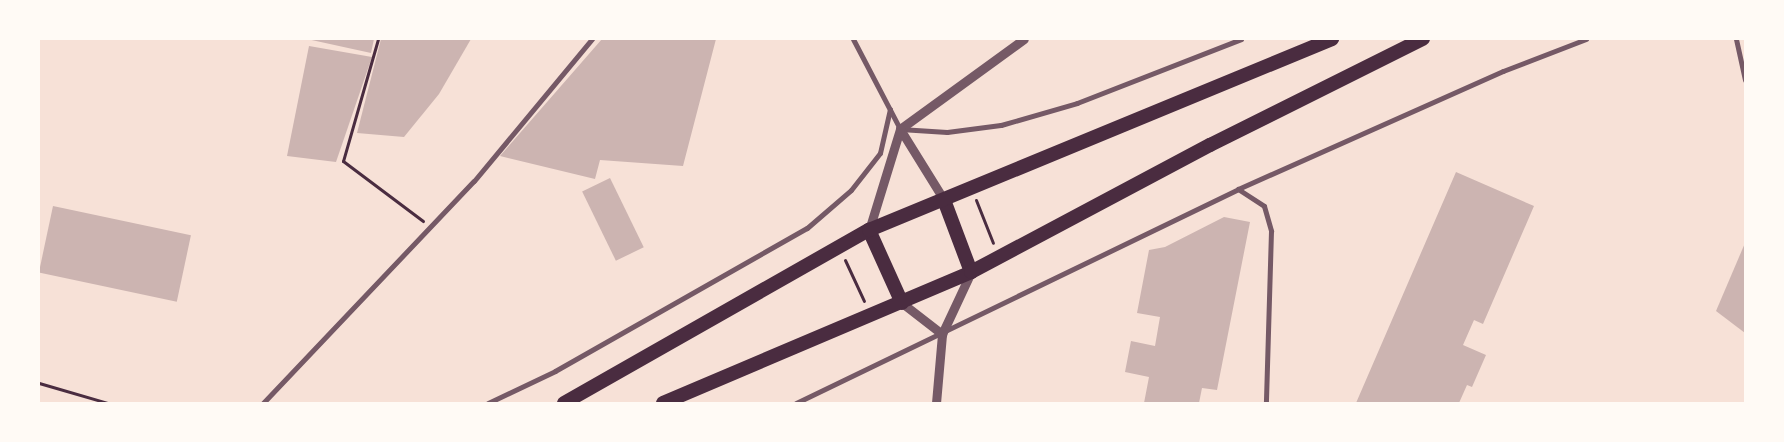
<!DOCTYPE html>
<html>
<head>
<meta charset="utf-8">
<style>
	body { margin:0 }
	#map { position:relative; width:1784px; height:442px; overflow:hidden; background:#f7e1d7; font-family:Quicksand,sans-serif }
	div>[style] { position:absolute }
	.building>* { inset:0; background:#ccb4b1; transform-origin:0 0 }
	.path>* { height:3px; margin:-1.5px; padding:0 1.5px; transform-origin:1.5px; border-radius:1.5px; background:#4a2c40 }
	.minor>* { height:5px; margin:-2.5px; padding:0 2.5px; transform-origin:2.5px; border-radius:2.5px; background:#755966 }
	.tertiary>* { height:9px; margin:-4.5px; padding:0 4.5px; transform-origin:4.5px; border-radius:4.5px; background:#755966 }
	.trunk>* { height:14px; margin:-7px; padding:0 7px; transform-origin:7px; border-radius:7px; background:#4a2c40 }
	span { translate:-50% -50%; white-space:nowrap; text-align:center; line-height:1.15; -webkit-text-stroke:5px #fffaf5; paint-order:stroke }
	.frame { position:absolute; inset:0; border:40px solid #fffaf5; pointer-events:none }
</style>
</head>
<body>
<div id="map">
	<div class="building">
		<i style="clip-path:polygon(307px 39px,374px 39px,371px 53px)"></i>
		<i style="clip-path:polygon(381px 39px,471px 39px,439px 94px,404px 137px,357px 133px)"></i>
		<i style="clip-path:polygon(602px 39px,716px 39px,683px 166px,600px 160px,595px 179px,500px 156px)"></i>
		<i style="clip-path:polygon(309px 46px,372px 57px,336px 162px,287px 156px)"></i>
		<i style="clip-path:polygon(1456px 172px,1534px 206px,1483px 324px,1474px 320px,1463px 345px,1486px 355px,1472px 387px,1467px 385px,1459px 403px,1356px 403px)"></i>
		<i style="left:610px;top:178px;width:77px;height:31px;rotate:64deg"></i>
		<i style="left:53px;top:206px;width:141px;height:68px;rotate:12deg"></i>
		<i style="clip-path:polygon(1224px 217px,1250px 222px,1217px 390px,1202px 388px,1199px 403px,1144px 403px,1149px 377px,1125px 372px,1131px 341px,1155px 346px,1160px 317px,1137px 313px,1149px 250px,1165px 247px)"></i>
		<i style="clip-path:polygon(1745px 243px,1745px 333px,1716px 311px)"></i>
	</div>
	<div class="path">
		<i style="left:378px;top:39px;width:127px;rotate:106deg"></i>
		<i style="left:343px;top:161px;width:100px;rotate:36.9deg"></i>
		<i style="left:976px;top:200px;width:46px;rotate:68.4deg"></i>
		<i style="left:845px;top:260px;width:45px;rotate:65.1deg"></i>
		<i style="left:39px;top:383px;width:72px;rotate:16.2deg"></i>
	</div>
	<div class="minor">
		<i style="left:853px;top:39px;width:102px;rotate:62.4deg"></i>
		<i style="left:900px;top:129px;width:47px;rotate:3.7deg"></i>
		<i style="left:947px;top:132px;width:54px;rotate:-7.4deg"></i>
		<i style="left:1001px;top:125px;width:79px;rotate:-16.1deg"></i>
		<i style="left:1077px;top:103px;width:176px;rotate:-21.3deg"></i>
		<i style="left:1736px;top:39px;width:42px;rotate:77.6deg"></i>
		<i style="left:1238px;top:189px;width:31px;rotate:33deg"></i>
		<i style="left:1264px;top:206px;width:26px;rotate:74deg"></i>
		<i style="left:1271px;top:231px;width:172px;rotate:91.7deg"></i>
		<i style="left:263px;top:403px;width:306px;rotate:-46.5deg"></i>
		<i style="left:474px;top:181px;width:185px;rotate:-50.3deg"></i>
		<i style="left:488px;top:403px;width:74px;rotate:-25.5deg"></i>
		<i style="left:555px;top:371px;width:290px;rotate:-29.6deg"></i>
		<i style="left:807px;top:228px;width:58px;rotate:-40.8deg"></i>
		<i style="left:851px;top:190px;width:47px;rotate:-51.9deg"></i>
		<i style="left:880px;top:153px;width:45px;rotate:-77.2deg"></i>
		<i style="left:796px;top:403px;width:491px;rotate:-25.8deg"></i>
		<i style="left:1238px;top:189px;width:290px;rotate:-24deg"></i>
		<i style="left:1503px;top:71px;width:89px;rotate:-21.1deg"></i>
	</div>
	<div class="tertiary">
		<i style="left:900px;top:129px;width:153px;rotate:-36deg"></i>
		<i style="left:900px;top:129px;width:84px;rotate:58.2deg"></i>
		<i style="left:869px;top:230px;width:106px;rotate:-72.9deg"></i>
		<i style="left:902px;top:303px;width:51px;rotate:37.8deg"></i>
		<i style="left:936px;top:403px;width:69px;rotate:-85deg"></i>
		<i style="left:942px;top:334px;width:68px;rotate:-64.9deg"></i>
	</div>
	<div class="trunk">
		<i style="left:944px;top:200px;width:77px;rotate:69.4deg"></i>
		<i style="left:869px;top:230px;width:80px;rotate:65.7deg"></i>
		<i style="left:564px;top:403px;width:351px;rotate:-29.6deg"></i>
		<i style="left:869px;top:230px;width:501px;rotate:-22.42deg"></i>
		<i style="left:663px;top:403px;width:335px;rotate:-23deg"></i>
		<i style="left:971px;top:272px;width:271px;rotate:-28deg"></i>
		<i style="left:1210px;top:145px;width:238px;rotate:-26.5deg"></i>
	</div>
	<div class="frame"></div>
</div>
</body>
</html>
